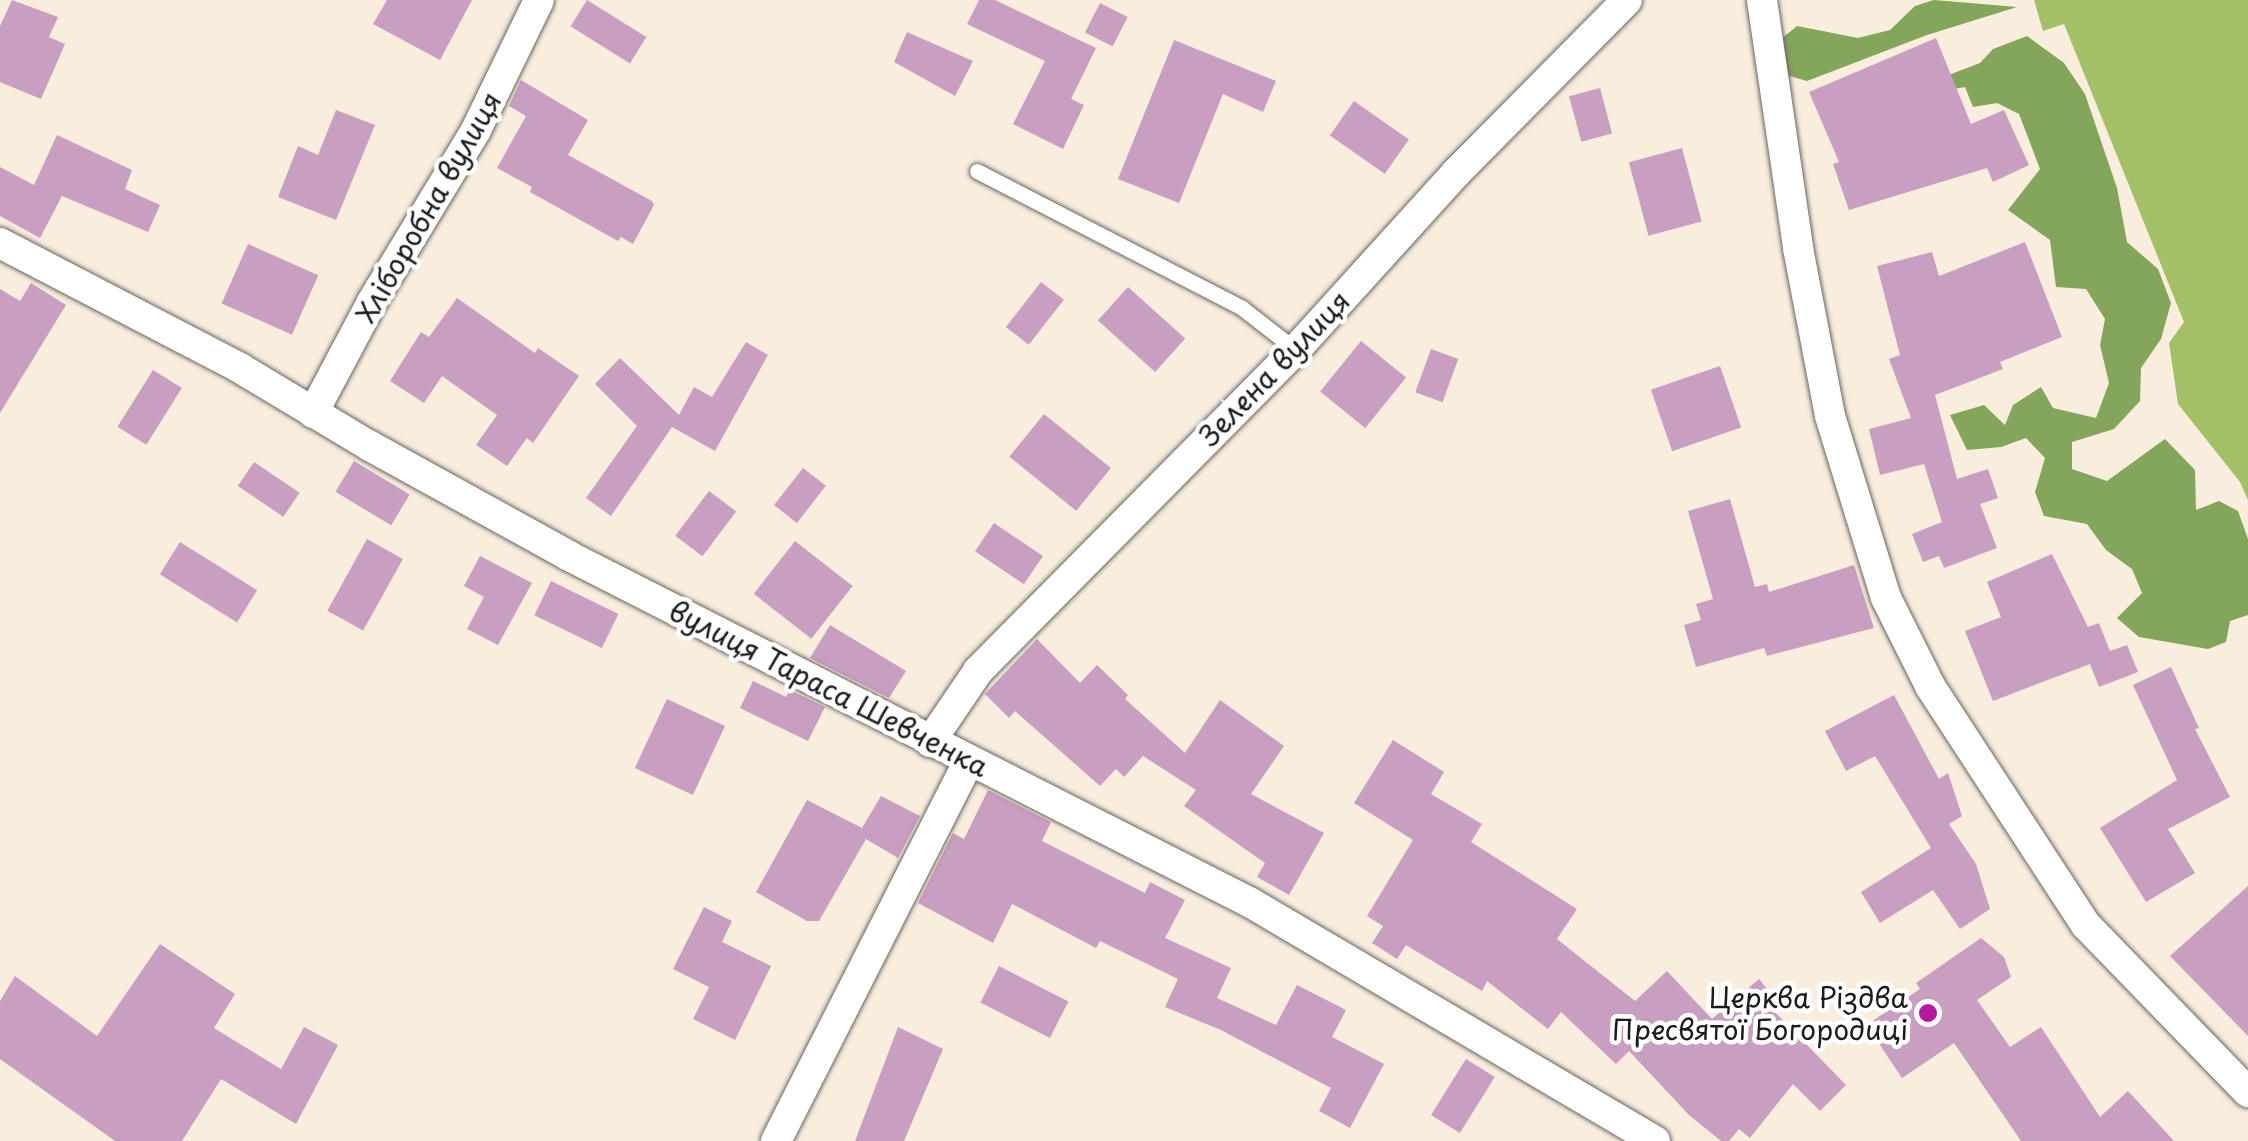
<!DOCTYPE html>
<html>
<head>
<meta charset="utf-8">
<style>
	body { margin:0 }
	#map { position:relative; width:2248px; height:1141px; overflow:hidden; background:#f9edde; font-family:"Playpen Sans",sans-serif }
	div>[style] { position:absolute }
	.green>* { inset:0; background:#a4c066 }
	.forest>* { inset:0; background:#83a65b }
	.building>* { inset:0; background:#c89ec1; transform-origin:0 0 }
	.roads { filter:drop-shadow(0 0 2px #696560) drop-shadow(0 0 2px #696560) }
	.service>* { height:15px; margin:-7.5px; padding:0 7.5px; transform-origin:7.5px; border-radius:7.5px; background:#fff }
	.minor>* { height:30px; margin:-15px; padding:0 15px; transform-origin:15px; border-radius:15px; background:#fff }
	.dots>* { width:28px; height:28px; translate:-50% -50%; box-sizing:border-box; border:5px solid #fff; border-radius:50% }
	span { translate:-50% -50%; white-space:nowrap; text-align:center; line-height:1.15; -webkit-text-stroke:9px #fff; paint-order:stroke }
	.street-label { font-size:28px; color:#1c1c1c }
	.poi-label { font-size:28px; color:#1c1c1c }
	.right { translate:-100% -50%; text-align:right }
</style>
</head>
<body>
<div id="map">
	<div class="green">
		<i style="clip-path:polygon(2034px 0,2248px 0,2248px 500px,2240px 482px,2178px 404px,2169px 343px,2184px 322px,2064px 24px,2043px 31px)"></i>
	</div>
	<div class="forest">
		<i style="clip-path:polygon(1934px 0,2017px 7px,1927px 35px,1807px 81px,1779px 73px,1775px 44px,1797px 26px,1858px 38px,1890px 30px,1915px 6px)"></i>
		<i style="clip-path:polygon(2027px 36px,2064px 63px,2085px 94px,2117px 188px,2127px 242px,2158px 269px,2171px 303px,2161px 339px,2141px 368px,2140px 401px,2114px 429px,2072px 442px,2072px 469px,2107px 481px,2165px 439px,2195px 470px,2196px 510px,2219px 501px,2238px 511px,2248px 539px,2248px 615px,2230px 621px,2226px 642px,2208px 649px,2139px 637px,2117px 618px,2142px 593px,2132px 569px,2106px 550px,2087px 524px,2044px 516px,2035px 492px,2045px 458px,2026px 438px,2001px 447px,1967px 450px,1950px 415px,1984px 405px,2005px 425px,2013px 405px,2041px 387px,2053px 408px,2096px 418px,2109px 383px,2100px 345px,2105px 319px,2086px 289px,2056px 287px,2050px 240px,2008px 210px,2040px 169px,2019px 114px,1997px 103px,1973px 107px,1965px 87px,1934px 93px,1946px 76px,1980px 63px,1993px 49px)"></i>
	</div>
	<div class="building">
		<i style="clip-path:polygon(12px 0,58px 17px,49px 37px,65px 44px,41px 99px,0 82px,0 26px)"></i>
		<i style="clip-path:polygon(387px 0,472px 0,440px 60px,373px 24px)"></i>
		<i style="left:587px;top:0;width:70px;height:31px;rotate:32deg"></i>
		<i style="clip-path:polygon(979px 0,995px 0,1096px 48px,1071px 99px,1084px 105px,1063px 149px,1013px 124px,1045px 61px,967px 24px)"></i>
		<i style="left:1100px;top:3px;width:31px;height:33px;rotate:27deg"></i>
		<i style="clip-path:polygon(907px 32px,973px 61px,955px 96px,894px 62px)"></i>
		<i style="clip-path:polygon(1936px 38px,1971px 124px,2004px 110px,2029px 165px,1993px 182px,1987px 168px,1849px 210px,1833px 164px,1839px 162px,1809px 92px)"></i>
		<i style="clip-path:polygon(1174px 40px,1276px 81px,1263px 112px,1223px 94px,1179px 203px,1118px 179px)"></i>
		<i style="clip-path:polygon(521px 80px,588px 120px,568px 155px,652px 201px,654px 205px,633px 244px,621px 237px,618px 241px,530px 192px,532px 187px,497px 168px,526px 116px,509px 106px)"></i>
		<i style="left:1600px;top:88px;width:47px;height:32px;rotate:75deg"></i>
		<i style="left:1354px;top:101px;width:67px;height:42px;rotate:35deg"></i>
		<i style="clip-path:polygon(336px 110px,375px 125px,336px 220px,278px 197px,298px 146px,318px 155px)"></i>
		<i style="clip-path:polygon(57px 135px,132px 170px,125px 189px,160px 205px,148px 232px,62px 196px,40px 238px,0 216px,0 167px,34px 185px)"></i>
		<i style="left:1682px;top:148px;width:76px;height:55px;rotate:75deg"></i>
		<i style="clip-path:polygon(2025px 242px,2062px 337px,2000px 362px,2003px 369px,1935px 395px,1957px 479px,1988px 469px,1998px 498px,1980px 504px,1997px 548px,1944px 568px,1939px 556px,1923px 562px,1912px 534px,1942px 522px,1924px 464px,1880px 475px,1869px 429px,1911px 418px,1889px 359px,1900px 355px,1877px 266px,1932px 252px,1939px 276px)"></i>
		<i style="left:248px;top:244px;width:77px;height:65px;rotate:24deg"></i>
		<i style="left:1041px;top:282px;width:29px;height:57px;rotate:38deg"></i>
		<i style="clip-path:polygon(31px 283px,66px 305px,0 413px,0 289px,20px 301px)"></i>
		<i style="left:1128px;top:287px;width:77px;height:45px;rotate:42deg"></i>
		<i style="clip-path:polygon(457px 298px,535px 353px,538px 348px,579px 376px,533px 443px,527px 438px,507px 466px,476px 445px,497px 415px,442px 376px,424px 403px,390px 381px,421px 332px,429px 337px)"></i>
		<i style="left:1361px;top:341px;width:58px;height:65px;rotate:39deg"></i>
		<i style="clip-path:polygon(746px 342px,768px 355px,715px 451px,672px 427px,611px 516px,586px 498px,637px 426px,595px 384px,620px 358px,679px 415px,694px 387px,712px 397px)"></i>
		<i style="left:1431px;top:349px;width:29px;height:46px;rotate:20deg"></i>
		<i style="left:1720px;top:366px;width:65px;height:73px;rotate:71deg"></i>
		<i style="left:153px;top:370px;width:34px;height:67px;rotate:32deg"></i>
		<i style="left:1044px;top:414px;width:86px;height:55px;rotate:39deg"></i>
		<i style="left:354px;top:461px;width:65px;height:36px;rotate:31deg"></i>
		<i style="left:254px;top:462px;width:55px;height:29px;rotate:34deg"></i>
		<i style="left:803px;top:468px;width:29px;height:47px;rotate:38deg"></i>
		<i style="left:709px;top:491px;width:34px;height:56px;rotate:37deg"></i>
		<i style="clip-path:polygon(1730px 499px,1755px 587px,1767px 584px,1769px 592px,1854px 565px,1874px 628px,1767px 656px,1764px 648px,1696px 667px,1684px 625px,1701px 620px,1696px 604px,1713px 599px,1688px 511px)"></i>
		<i style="left:994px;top:523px;width:59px;height:34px;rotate:34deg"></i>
		<i style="left:367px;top:539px;width:41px;height:82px;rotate:29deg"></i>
		<i style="left:795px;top:541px;width:73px;height:67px;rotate:38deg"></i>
		<i style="left:180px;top:542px;width:91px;height:38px;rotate:32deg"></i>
		<i style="clip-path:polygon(2052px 554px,2088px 627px,2099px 623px,2110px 651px,2127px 645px,2138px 672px,2099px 687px,2090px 664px,1993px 701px,1965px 631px,2001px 617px,1987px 582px)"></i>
		<i style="clip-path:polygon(480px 556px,532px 583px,498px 645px,467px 629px,484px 597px,464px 586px)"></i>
		<i style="left:551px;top:581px;width:75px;height:38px;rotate:26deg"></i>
		<i style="clip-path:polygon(830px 625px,906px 671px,889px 698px,810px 658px)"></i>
		<i style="clip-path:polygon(1037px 639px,1080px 683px,1097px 665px,1128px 695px,1125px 699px,1185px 753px,1220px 700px,1284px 746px,1251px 794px,1324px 833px,1289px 895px,1257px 877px,1265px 863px,1184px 806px,1196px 790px,1143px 756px,1124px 777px,1116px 769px,1100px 786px,1015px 711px,1009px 718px,985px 694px)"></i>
		<i style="clip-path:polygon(2171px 667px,2199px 728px,2195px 729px,2230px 797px,2168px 829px,2195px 873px,2146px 902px,2100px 828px,2177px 780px,2133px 685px)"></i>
		<i style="clip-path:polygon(753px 681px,786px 697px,790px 690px,825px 707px,808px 741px,740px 708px)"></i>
		<i style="clip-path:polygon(1894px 695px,1939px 779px,1948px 773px,1962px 816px,1949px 824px,1976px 864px,1990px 909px,1960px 929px,1933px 890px,1880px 923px,1861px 892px,1931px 848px,1875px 756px,1846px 771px,1825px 731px)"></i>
		<i style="left:667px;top:699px;width:64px;height:76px;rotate:25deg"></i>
		<i style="clip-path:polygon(1393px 740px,1444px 772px,1431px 794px,1482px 824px,1471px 842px,1577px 909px,1557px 939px,1635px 1001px,1667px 971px,1712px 1019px,1759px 979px,1782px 1007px,1775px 1012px,1846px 1085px,1820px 1111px,1793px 1084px,1750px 1138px,1739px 1129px,1729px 1141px,1721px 1141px,1689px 1115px,1629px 1051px,1616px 1064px,1561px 1012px,1548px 1029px,1487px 981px,1482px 991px,1406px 945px,1397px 959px,1372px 943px,1383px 926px,1367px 916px,1413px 840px,1354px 803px)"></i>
		<i style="clip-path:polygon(988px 790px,1051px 822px,1042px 841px,1145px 893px,1150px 882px,1185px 900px,1165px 938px,1231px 968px,1217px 998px,1276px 1025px,1297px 985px,1346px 1010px,1332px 1037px,1384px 1064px,1350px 1128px,1319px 1111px,1331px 1088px,1221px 1030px,1165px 1007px,1178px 979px,1100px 941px,1096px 948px,1012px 904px,993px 943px,918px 903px,953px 833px,964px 839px)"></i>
		<i style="clip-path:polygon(881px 796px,920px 816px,898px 858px,866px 839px,819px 921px,807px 921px,756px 892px,807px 800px,862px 828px)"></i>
		<i style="clip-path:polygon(2248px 886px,2248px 1036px,2170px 956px)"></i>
		<i style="clip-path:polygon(704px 907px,732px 921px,722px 942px,771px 966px,735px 1040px,693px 1019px,709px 987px,673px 969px)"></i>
		<i style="clip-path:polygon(1981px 938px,2004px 957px,2011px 977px,1977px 1000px,2010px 1047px,2041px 1027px,2100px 1117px,2128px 1091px,2174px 1141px,2021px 1141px,1954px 1043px,1902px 1078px,1878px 1042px,1874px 1020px,1920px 989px,1916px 983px)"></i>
		<i style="clip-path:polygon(160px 944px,235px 994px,214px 1028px,281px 1069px,304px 1027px,338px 1045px,296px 1124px,221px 1079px,182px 1141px,115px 1141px,0 1059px,0 1001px,15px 976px,97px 1036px)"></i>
		<i style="left:999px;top:966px;width:78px;height:41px;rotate:27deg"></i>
		<i style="clip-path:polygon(898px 1027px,943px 1049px,904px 1141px,855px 1141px)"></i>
		<i style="left:1466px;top:1059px;width:34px;height:66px;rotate:32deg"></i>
	</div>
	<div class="roads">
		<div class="service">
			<i style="left:977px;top:171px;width:298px;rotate:27.3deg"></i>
			<i style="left:1242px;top:308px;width:68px;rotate:37.9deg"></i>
		</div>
		<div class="minor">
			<i style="left:1762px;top:0;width:251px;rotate:81.7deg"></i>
			<i style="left:1798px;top:248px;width:171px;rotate:79.2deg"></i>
			<i style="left:1830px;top:416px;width:190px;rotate:72.9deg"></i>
			<i style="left:1886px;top:598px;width:98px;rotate:63.4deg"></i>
			<i style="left:1930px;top:686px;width:285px;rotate:56.9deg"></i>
			<i style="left:2086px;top:925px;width:233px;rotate:45.9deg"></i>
			<i style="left:0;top:243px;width:271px;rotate:27.5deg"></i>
			<i style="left:240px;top:368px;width:152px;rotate:31deg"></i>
			<i style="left:370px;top:446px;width:227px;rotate:28.9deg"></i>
			<i style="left:569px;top:556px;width:765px;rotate:26.97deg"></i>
			<i style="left:1251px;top:903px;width:469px;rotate:30.5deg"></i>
			<i style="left:313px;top:413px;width:126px;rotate:-62deg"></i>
			<i style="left:372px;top:302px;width:201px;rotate:-58.8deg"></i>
			<i style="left:476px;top:130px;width:144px;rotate:-64.1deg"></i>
			<i style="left:930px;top:742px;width:86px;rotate:-55.9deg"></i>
			<i style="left:978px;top:671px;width:445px;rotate:-45.3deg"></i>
			<i style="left:1291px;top:355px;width:246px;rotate:-47.8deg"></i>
			<i style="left:1456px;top:173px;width:243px;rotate:-45.3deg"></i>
			<i style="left:776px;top:1141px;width:425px;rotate:-63.1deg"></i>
		</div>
	</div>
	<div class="dots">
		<i style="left:1928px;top:1013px;background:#b5179e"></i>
	</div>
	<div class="street-label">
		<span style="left:428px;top:207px;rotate:-60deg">Хліборобна вулиця</span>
		<span style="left:1274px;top:368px;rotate:-46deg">Зелена вулиця</span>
		<span style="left:829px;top:688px;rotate:27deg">вулиця Тараса Шевченка</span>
	</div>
	<div class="poi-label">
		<span class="right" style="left:1908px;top:1013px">Церква Різдва<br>Пресвятої Богородиці</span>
	</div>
</div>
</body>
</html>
